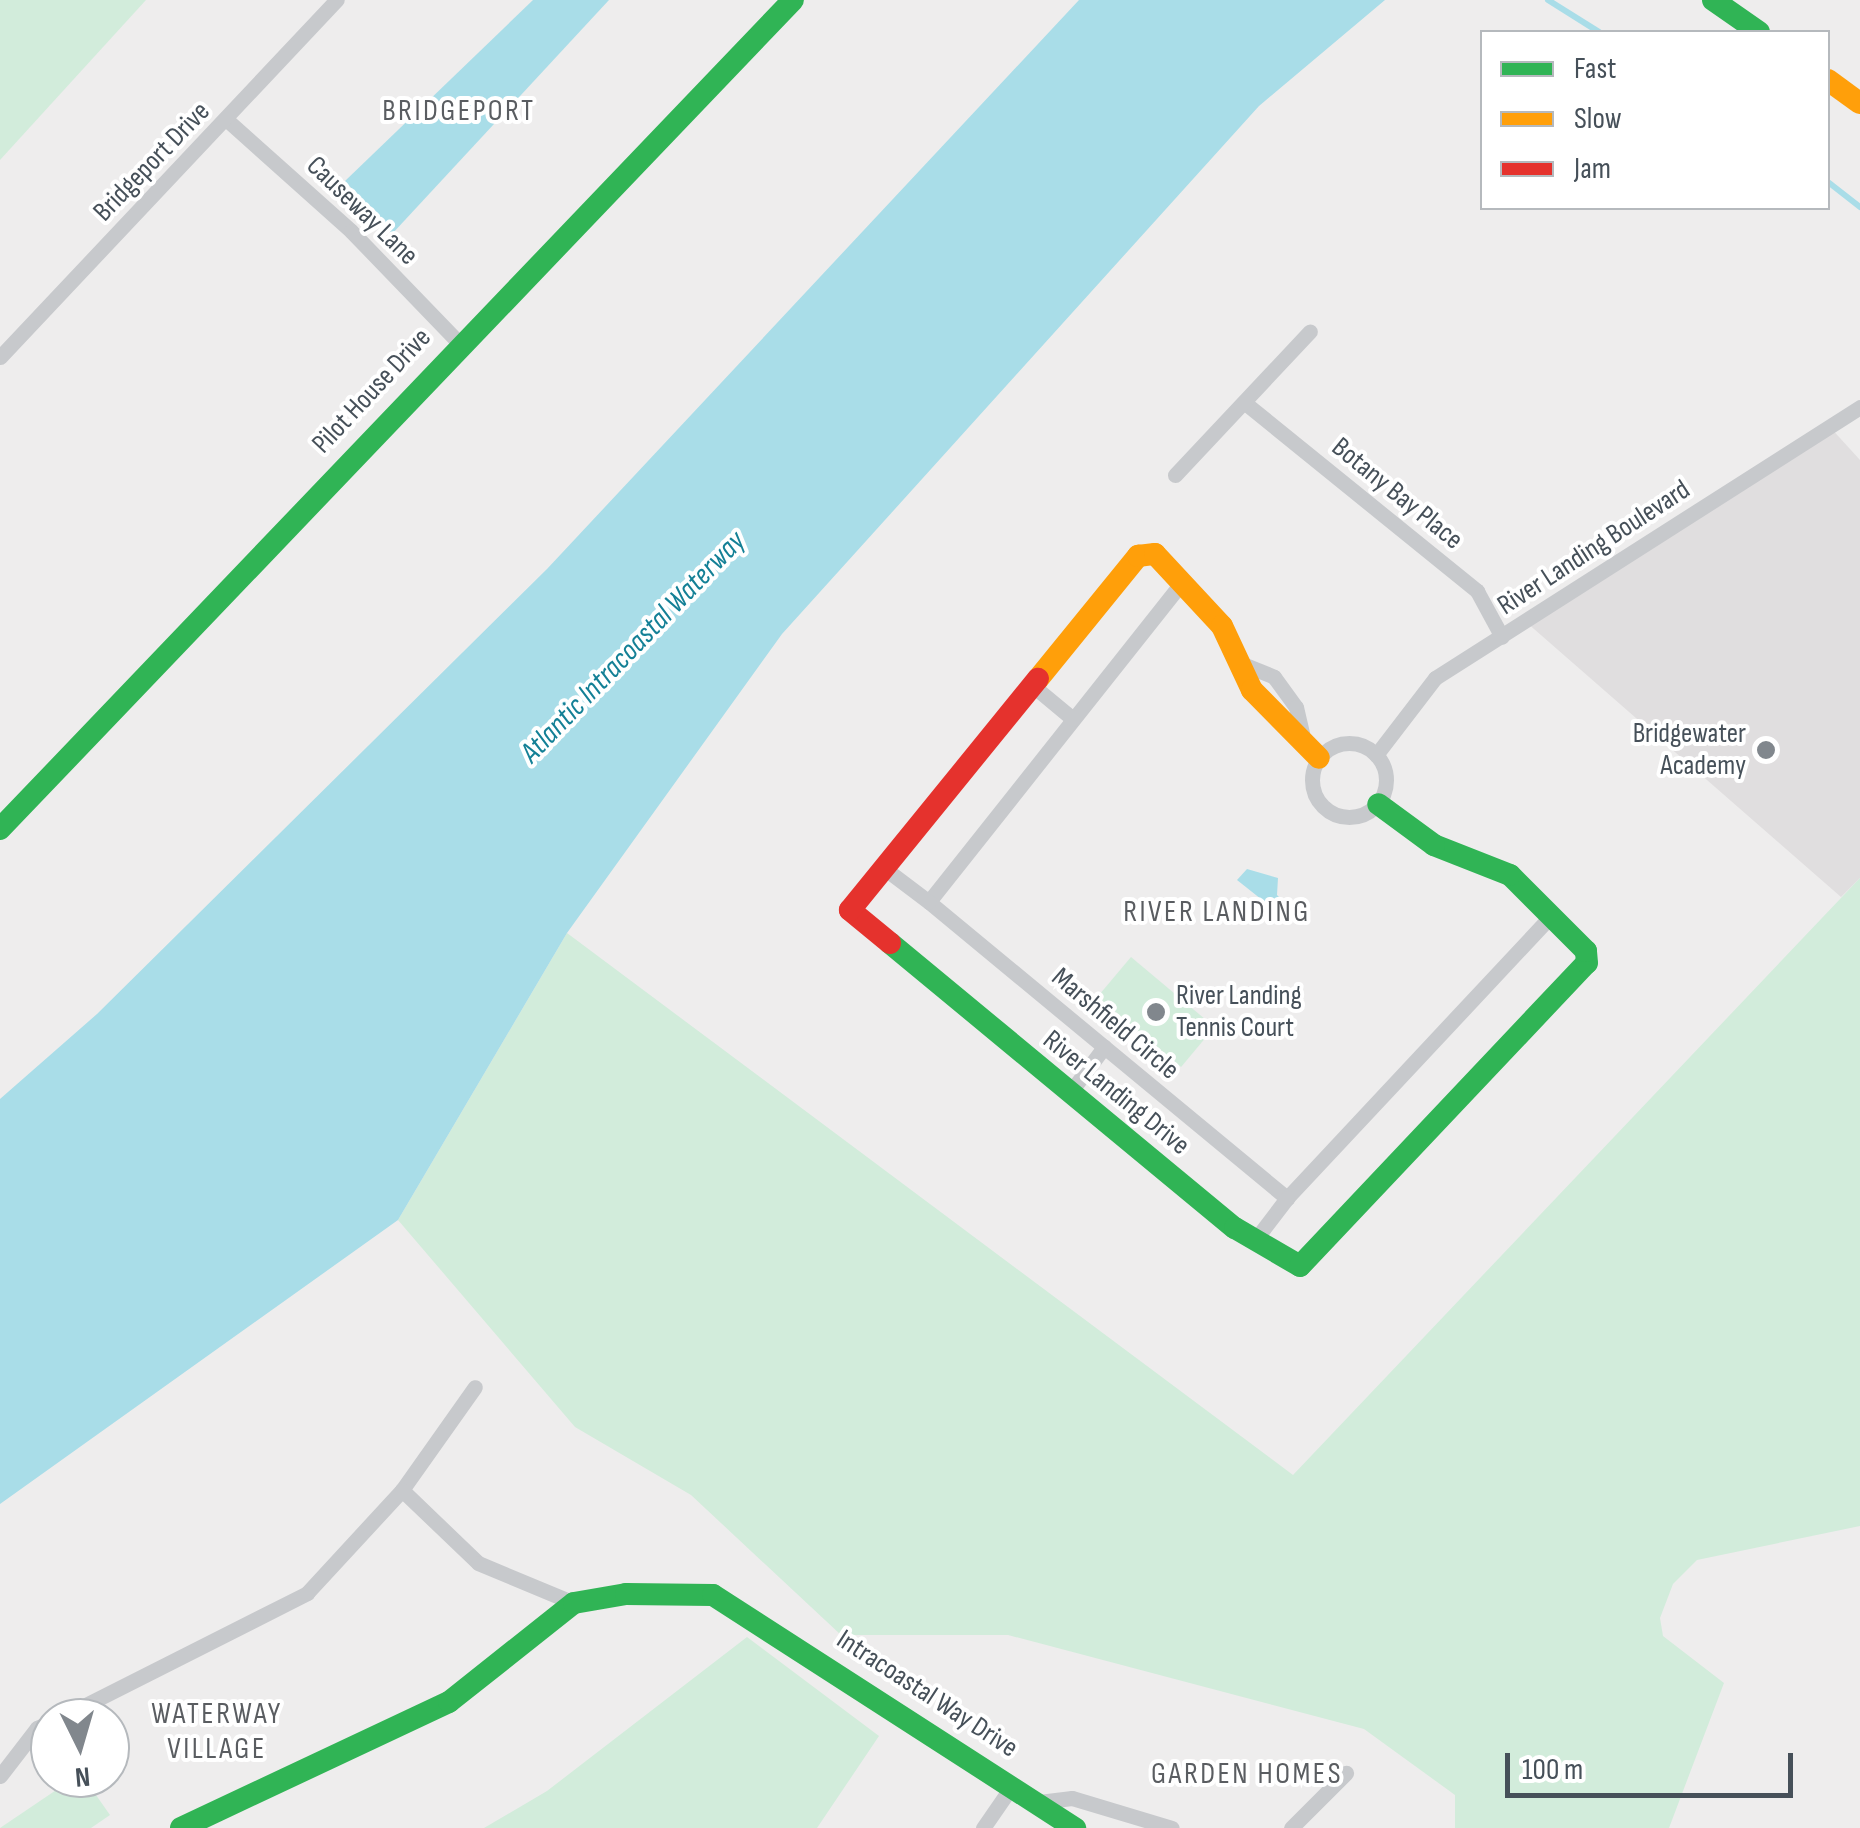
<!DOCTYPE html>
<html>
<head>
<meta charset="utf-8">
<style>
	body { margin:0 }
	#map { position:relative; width:1860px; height:1828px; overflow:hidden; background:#eeeded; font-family:"Sofia Sans Condensed",sans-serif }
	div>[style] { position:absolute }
	.education>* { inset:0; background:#e0dedf }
	.green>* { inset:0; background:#d2ecdb; transform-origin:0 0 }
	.water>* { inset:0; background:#a9dde8 }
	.stream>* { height:6px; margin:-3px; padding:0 3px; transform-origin:3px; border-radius:3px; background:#a9dde8 }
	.street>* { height:15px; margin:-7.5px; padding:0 7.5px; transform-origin:7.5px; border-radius:7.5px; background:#c7c9cc }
	.street>.ring { margin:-7.5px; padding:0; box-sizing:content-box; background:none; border:15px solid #c7c9cc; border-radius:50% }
	.fast>* { height:22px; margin:-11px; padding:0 11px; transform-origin:11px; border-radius:11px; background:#30b455 }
	.slow>* { height:22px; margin:-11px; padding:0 11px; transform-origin:11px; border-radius:11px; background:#ff9f0a }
	.jam>* { height:22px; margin:-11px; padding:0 11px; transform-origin:11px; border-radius:11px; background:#e5322d }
	.dots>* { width:28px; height:28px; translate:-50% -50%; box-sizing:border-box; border:5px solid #fff; border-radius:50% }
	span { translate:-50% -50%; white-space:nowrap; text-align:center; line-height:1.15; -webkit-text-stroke:8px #fff; paint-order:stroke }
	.street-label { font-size:28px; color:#465059 }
	.poi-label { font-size:28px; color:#465059 }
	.right { translate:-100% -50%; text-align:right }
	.left { translate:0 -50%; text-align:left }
	.neighbourhood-label { font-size:30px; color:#5a5d61; letter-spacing:2.5px }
	.water-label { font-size:30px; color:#148096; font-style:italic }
	.legend { position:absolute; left:1480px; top:30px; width:350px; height:180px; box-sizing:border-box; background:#fff; border:2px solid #b5b9bd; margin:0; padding:12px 18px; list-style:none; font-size:30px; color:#465059 }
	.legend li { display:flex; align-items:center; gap:20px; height:50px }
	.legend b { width:50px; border:2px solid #b5b9bd }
	.north { position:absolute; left:30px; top:1698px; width:100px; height:100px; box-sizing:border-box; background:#fff; border:2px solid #b5b9bd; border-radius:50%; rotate:175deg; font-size:28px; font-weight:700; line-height:40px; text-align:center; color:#465059 }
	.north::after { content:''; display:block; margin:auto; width:35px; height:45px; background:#81878d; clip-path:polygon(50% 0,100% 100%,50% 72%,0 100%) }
	.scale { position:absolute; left:1505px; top:1753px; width:288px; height:45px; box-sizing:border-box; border:5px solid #465059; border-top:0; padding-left:12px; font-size:30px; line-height:35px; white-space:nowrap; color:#465059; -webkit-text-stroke:8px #fff; paint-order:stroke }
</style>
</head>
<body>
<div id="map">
	<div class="education">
		<i style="clip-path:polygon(1829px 426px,1860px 460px,1860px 878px,1841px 897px,1526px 622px)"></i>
	</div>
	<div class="green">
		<i style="clip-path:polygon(0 0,146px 0,0 160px)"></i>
		<i style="clip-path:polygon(1860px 878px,1860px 1526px,1697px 1560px,1673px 1584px,1660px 1618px,1663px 1636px,1724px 1683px,1669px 1828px,1455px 1828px,1455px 1795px,1364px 1729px,1008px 1635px,841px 1635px,691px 1495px,575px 1427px,398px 1220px,567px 933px,1293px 1475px)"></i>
		<i style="left:1131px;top:957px;width:109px;height:52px;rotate:40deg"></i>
		<i style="clip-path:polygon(747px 1637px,879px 1736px,817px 1828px,484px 1828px,547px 1791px)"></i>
		<i style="clip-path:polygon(74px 1778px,84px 1778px,110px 1815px,91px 1828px,0 1828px)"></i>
	</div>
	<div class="water">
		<i style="clip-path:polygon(533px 0,609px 0,392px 234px,345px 181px)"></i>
		<i style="clip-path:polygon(1079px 0,1385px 0,1259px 106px,782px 634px,567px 933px,398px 1220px,0 1504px,0 1099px,97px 1014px,547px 569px)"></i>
		<i style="clip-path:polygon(1247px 869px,1278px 878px,1277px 895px,1284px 902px,1276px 911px,1237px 880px)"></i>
	</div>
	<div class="stream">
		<i style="left:1548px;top:0;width:60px;rotate:32.1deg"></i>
		<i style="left:1828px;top:182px;width:41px;rotate:38deg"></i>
	</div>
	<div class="street">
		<i style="left:227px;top:120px;width:166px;rotate:41.8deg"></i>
		<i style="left:351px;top:231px;width:156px;rotate:46deg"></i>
		<i style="left:0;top:357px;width:491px;rotate:-46.7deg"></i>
		<i style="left:1245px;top:403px;width:299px;rotate:39deg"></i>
		<i style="left:1477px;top:591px;width:52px;rotate:61.5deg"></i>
		<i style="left:1175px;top:475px;width:197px;rotate:-46.8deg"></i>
		<i style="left:1183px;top:581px;width:409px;rotate:128.4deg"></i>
		<i style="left:929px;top:902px;width:465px;rotate:39.6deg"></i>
		<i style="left:1287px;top:1198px;width:386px;rotate:-46.9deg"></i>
		<i style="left:1245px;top:665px;width:31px;rotate:22deg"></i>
		<i style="left:1274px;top:677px;width:37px;rotate:54deg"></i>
		<i style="left:1296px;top:707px;width:28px;rotate:77deg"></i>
		<i style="left:1032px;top:685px;width:53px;rotate:39.7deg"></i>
		<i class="ring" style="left:1312px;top:743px;width:59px;height:59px"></i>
		<i style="left:1376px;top:755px;width:97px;rotate:-52.5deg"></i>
		<i style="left:1435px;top:678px;width:504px;rotate:-32.52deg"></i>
		<i style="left:884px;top:868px;width:56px;rotate:37.1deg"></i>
		<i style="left:1069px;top:1094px;width:59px;rotate:-53.3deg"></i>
		<i style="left:1255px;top:1240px;width:53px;rotate:-52.7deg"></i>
		<i style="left:402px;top:1490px;width:126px;rotate:-54.7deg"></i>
		<i style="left:60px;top:1718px;width:277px;rotate:-26.8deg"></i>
		<i style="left:307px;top:1593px;width:140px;rotate:-47.3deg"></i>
		<i style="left:402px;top:1490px;width:105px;rotate:43.8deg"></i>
		<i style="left:478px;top:1563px;width:104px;rotate:22.6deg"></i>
		<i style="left:0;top:1776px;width:61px;rotate:-52.4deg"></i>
		<i style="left:37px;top:1728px;width:14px;rotate:-25deg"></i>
		<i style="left:1039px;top:1802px;width:33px;rotate:-7deg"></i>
		<i style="left:1072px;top:1798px;width:104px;rotate:16.7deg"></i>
		<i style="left:983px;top:1828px;width:51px;rotate:-55.4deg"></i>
		<i style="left:1291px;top:1828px;width:78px;rotate:-45deg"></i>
	</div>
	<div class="fast">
		<i style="left:1713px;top:0;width:56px;rotate:34.8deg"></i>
		<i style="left:0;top:829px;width:1147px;rotate:-46.27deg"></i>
		<i style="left:890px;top:943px;width:447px;rotate:39.6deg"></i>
		<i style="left:1235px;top:1228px;width:75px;rotate:30.3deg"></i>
		<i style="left:1300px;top:1266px;width:417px;rotate:-46.6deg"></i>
		<i style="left:1587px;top:963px;width:12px;rotate:-95deg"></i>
		<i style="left:1586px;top:951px;width:107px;rotate:-135deg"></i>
		<i style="left:1510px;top:875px;width:82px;rotate:-158.5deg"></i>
		<i style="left:1434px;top:845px;width:69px;rotate:-143.8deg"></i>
		<i style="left:181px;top:1828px;width:296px;rotate:-25.2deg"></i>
		<i style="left:449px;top:1702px;width:159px;rotate:-38.4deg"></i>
		<i style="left:574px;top:1603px;width:53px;rotate:-9.8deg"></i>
		<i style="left:626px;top:1594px;width:87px;rotate:0.7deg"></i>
		<i style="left:713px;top:1595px;width:431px;rotate:32.8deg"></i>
	</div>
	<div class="slow">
		<i style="left:1828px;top:80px;width:39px;rotate:36deg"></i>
		<i style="left:1038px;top:679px;width:159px;rotate:-50.9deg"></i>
		<i style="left:1138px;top:556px;width:17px;rotate:-7deg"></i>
		<i style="left:1155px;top:554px;width:98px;rotate:47.1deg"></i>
		<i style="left:1222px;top:626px;width:71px;rotate:64.9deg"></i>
		<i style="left:1252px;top:690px;width:95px;rotate:45.4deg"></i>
	</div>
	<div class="jam">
		<i style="left:890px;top:943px;width:52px;rotate:-140.5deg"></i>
		<i style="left:850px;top:910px;width:298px;rotate:-50.9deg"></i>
	</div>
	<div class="dots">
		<i style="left:1766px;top:750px;background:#81878d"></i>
		<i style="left:1156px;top:1012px;background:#81878d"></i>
	</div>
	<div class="street-label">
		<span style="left:152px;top:162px;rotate:-46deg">Bridgeport Drive</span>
		<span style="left:362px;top:211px;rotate:44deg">Causeway Lane</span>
		<span style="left:372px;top:391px;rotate:-47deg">Pilot House Drive</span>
		<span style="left:1397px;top:494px;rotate:39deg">Botany Bay Place</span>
		<span style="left:1594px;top:548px;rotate:-33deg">River Landing Boulevard</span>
		<span style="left:1115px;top:1024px;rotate:40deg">Marshfield Circle</span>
		<span style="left:1116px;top:1093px;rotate:39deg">River Landing Drive</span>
		<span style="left:927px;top:1694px;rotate:33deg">Intracoastal Way Drive</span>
	</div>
	<div class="poi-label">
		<span class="right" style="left:1746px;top:750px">Bridgewater<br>Academy</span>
		<span class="left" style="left:1176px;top:1012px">River Landing<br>Tennis Court</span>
	</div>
	<div class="neighbourhood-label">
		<span style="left:459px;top:111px">BRIDGEPORT</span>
		<span style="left:1217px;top:912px">RIVER LANDING</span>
		<span style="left:217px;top:1731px">WATERWAY<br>VILLAGE</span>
		<span style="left:1247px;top:1774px">GARDEN HOMES</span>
	</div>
	<div class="water-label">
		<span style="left:633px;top:647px;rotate:-46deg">Atlantic Intracoastal Waterway</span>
	</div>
	<ul class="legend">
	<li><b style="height:12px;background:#30b455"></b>Fast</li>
	<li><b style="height:12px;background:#ff9f0a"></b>Slow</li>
	<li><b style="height:12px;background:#e5322d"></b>Jam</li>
	</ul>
	<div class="north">N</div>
	<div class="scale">100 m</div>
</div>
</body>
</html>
